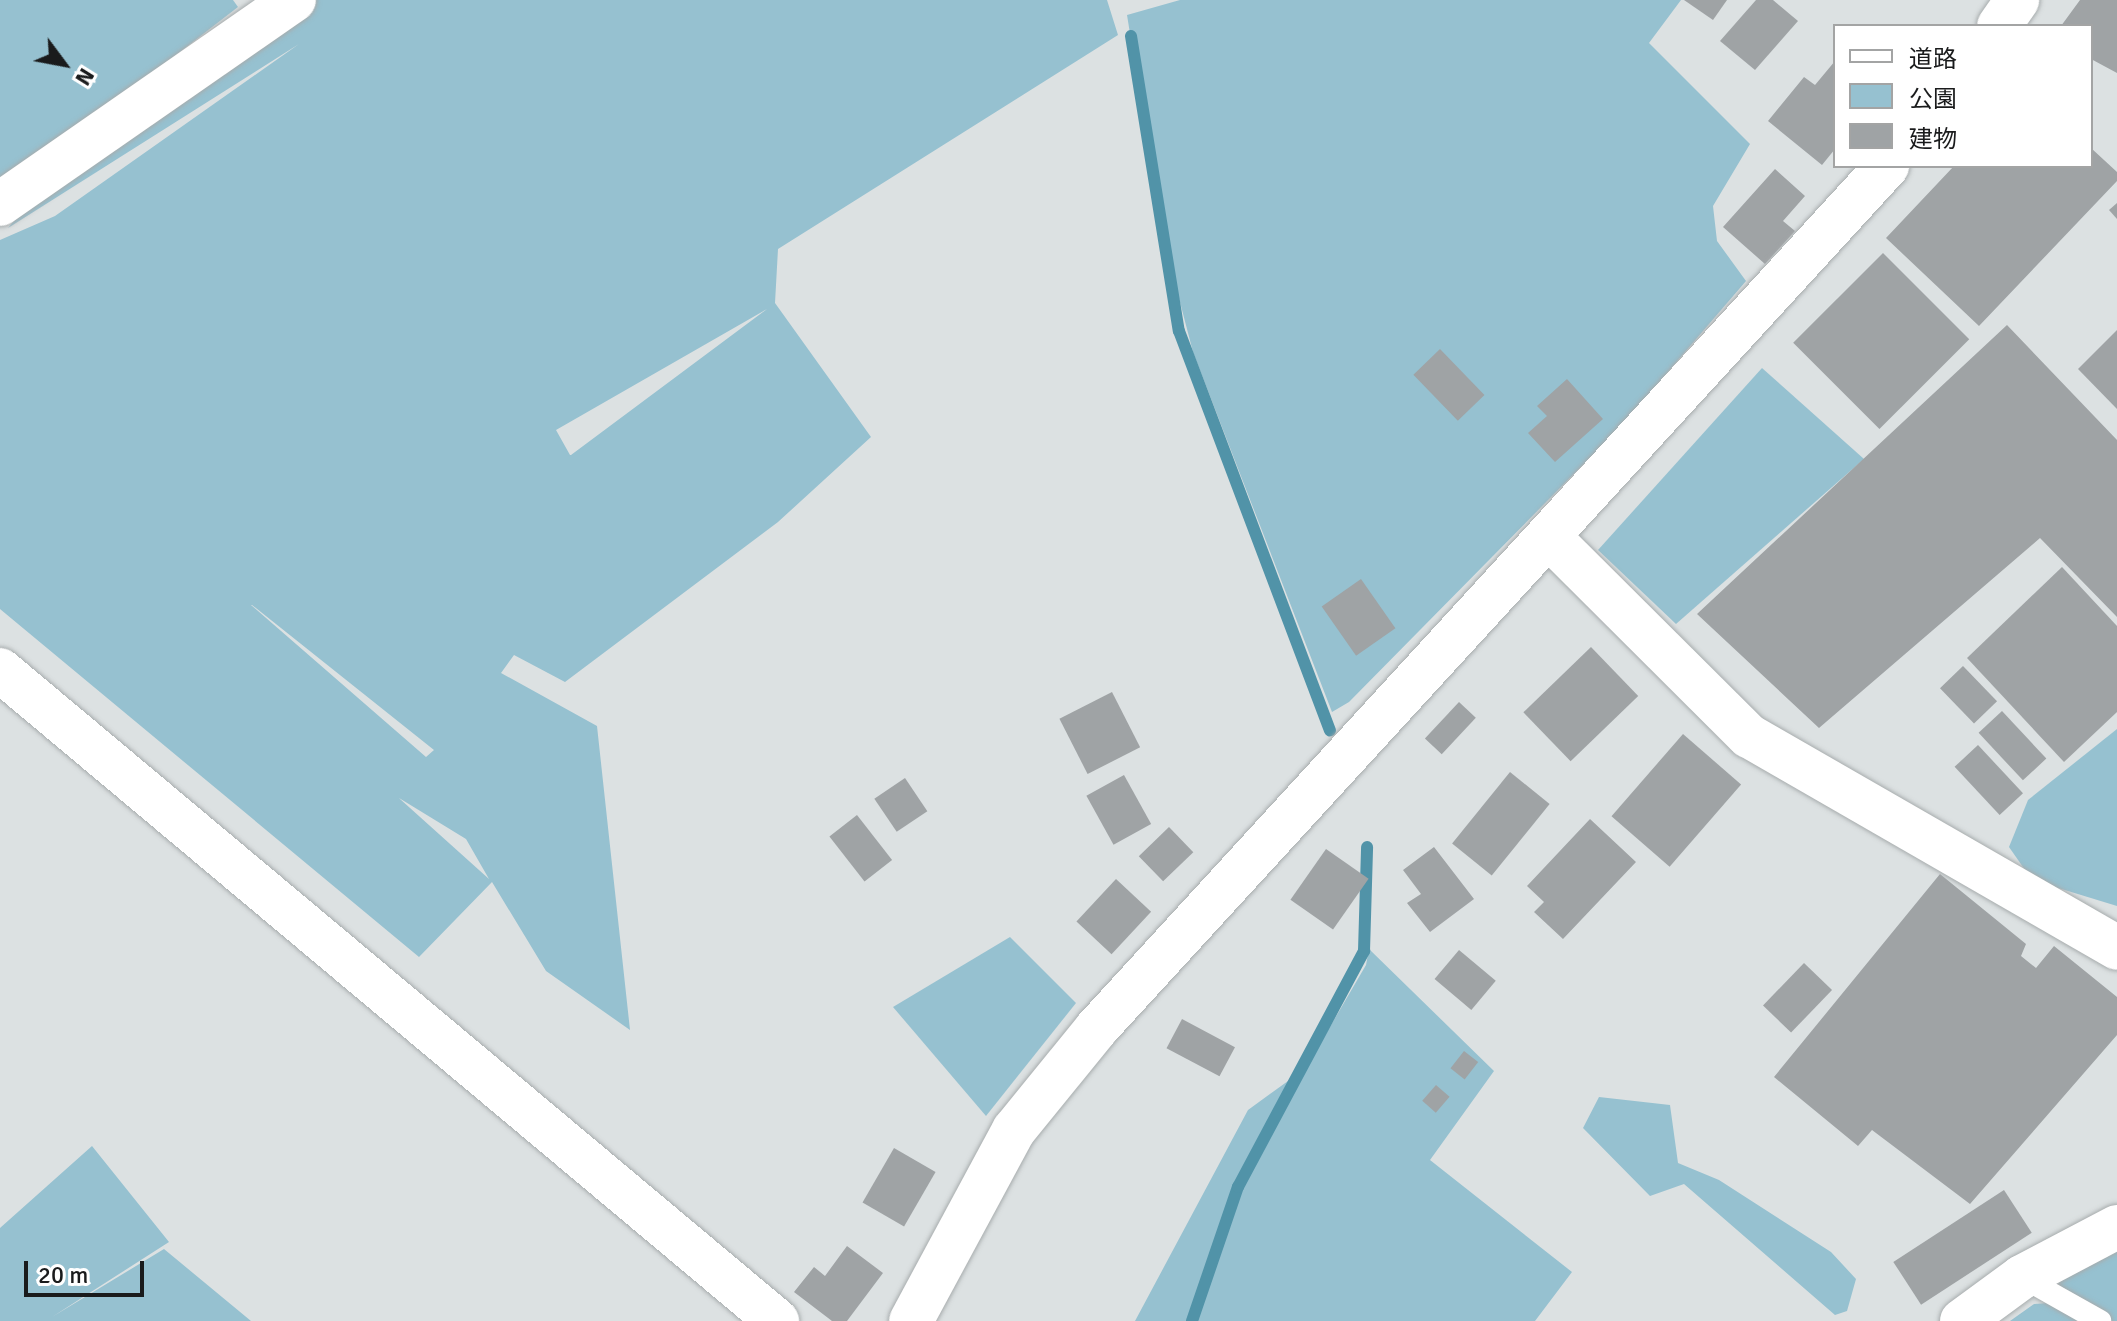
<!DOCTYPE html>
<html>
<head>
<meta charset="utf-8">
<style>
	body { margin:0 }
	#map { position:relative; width:2117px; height:1321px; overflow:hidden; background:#dce1e2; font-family:Signika,"Noto Sans JP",sans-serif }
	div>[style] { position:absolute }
	.green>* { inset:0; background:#96c1d0 }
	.stream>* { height:12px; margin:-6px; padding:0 6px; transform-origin:6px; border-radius:6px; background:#5193a8 }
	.building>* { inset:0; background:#9fa3a5; transform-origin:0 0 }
	.roads { filter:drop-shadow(0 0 2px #a7acad) drop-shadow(0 0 2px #a7acad) }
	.lane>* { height:22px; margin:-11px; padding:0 11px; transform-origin:11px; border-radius:11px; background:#fff }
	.street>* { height:44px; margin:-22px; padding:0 22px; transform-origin:22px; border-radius:22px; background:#fff }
	.secondary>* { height:44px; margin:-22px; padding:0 22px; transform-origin:22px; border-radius:22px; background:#fff }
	span { translate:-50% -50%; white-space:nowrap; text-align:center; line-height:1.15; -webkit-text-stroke:8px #fff; paint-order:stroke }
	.legend { position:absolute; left:1833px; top:24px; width:260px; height:144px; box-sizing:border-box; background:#fff; border:2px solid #a3a4a4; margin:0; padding:10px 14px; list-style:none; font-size:24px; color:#1a1b1c }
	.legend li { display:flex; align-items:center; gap:16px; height:40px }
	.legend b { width:40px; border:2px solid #a3a4a4 }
	.north { position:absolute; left:24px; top:24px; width:80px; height:80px; -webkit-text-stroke:6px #fff; paint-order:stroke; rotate:122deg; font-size:22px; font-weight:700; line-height:32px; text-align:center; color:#1a1b1c }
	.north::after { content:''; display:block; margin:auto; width:28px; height:36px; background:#1a1b1c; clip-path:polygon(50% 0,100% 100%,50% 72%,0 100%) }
	.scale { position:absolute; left:24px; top:1261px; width:120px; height:36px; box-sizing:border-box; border:4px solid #1a1b1c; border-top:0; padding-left:10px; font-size:24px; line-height:28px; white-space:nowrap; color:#1a1b1c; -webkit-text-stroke:6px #fff; paint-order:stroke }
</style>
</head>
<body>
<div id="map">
	<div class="green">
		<i style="clip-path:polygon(0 0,233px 0,238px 7px,0 191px)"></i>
		<i style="clip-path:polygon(evenodd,300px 0,1107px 0,1118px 35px,778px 249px,775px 303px,871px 437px,778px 522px,565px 682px,514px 655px,501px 673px,597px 726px,630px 1030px,546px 971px,492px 882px,419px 957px,0 609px,0 240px,55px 216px,299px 44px,8px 228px,71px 155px,300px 0,767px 309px,571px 455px,570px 455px,556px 430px,767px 309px,300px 0,251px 605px,252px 605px,434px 750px,426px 757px,251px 605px,300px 0,399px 798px,466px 839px,489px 879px,400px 799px,399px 798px)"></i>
		<i style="clip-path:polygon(1180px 0,1681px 0,1649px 43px,1750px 144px,1713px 206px,1717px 241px,1746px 281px,1624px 423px,1349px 702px,1332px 712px,1193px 352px,1163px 237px,1127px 15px)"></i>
		<i style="clip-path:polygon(1762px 368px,1864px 459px,1676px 624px,1598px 550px)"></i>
		<i style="clip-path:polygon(2117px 729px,2117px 906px,2032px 880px,2009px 847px,2028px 800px)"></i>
		<i style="clip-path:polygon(1010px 937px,1076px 1003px,986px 1116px,893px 1007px)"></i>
		<i style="clip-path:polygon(1369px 949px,1494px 1071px,1430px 1160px,1572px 1272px,1535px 1321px,1135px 1321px,1248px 1110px,1306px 1068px,1366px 965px)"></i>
		<i style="clip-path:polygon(1599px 1097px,1670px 1105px,1678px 1163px,1719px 1180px,1831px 1252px,1856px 1279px,1847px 1311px,1835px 1315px,1684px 1184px,1650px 1196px,1583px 1128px)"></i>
		<i style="clip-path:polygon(92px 1146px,169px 1242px,52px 1317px,164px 1249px,251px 1321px,0 1321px,0 1228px)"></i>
		<i style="clip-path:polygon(2117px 1240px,2117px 1321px,2010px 1321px,2034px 1304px,2064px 1302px,2058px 1281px)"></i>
	</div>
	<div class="stream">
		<i style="left:1131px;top:36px;width:299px;rotate:80.8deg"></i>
		<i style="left:1179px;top:331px;width:427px;rotate:69.3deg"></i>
		<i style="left:1192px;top:1321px;width:142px;rotate:-71.1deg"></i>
		<i style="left:1238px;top:1187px;width:268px;rotate:-61.9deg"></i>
		<i style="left:1364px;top:951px;width:104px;rotate:-88.3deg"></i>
	</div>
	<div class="building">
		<i style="clip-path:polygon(1684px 0,1727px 0,1713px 20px)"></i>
		<i style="clip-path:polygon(1756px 0,1773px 0,1798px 21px,1755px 70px,1720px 41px)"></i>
		<i style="clip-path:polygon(2080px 0,2117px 0,2117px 73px,2091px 59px,2091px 26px,2061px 26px)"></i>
		<i style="clip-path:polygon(1835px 61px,1835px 149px,1822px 165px,1768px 121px,1804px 77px,1815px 85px)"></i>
		<i style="clip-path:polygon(2091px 148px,2117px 172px,2117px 181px,1979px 326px,1886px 238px,1954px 166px,2091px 166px)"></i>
		<i style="clip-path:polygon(1775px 169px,1805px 196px,1783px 221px,1795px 231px,1765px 264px,1723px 227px)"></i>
		<i style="clip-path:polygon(2117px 203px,2117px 219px,2109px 210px)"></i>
		<i style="left:1883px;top:253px;width:122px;height:127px;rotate:45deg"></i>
		<i style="clip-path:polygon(2007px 325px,2117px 440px,2117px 617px,2040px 538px,1819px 728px,1697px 614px)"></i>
		<i style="clip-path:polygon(2117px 330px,2117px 409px,2078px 369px)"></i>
		<i style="left:1440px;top:349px;width:64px;height:37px;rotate:46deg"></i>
		<i style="clip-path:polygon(1567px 379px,1603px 419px,1555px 462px,1528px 433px,1547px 416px,1537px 406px)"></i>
		<i style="clip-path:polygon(2062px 567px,2117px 626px,2117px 712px,2064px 762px,1967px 658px)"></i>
		<i style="left:1361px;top:579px;width:60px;height:48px;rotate:55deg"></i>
		<i style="left:1591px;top:647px;width:68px;height:94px;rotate:46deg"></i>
		<i style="left:1963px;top:666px;width:49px;height:32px;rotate:46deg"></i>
		<i style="left:1112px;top:692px;width:62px;height:59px;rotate:63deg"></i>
		<i style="left:1459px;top:702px;width:23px;height:50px;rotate:43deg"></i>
		<i style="left:2002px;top:711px;width:65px;height:32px;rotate:47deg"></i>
		<i style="left:1683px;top:734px;width:77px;height:109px;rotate:41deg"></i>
		<i style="left:1978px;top:745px;width:66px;height:32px;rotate:47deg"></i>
		<i style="left:1510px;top:772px;width:51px;height:92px;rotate:39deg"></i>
		<i style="left:1124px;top:775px;width:56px;height:43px;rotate:61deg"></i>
		<i style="left:905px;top:778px;width:40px;height:37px;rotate:56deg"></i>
		<i style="left:857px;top:815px;width:57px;height:35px;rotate:52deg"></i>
		<i style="clip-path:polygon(1590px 819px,1636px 862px,1563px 939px,1534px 912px,1544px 902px,1527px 886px)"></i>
		<i style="left:1169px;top:827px;width:35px;height:42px;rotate:46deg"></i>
		<i style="clip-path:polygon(1434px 847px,1474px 899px,1430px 932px,1407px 903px,1421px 894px,1403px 870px)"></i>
		<i style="left:1326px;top:849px;width:52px;height:62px;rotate:35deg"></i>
		<i style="clip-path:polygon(1940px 874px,2026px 944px,2021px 956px,2036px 968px,2054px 946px,2117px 997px,2117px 1035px,1970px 1204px,1872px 1130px,1858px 1146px,1774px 1077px)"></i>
		<i style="left:1116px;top:879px;width:48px;height:58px;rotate:43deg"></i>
		<i style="left:1459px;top:950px;width:48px;height:38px;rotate:40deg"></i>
		<i style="left:1804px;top:963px;width:39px;height:59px;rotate:44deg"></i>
		<i style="left:1182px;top:1019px;width:60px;height:33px;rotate:28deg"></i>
		<i style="left:1464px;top:1051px;width:18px;height:22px;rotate:38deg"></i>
		<i style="left:1436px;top:1085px;width:18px;height:21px;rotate:41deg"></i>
		<i style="left:894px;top:1148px;width:48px;height:63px;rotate:30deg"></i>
		<i style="left:2004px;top:1190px;width:51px;height:132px;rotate:57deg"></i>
		<i style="clip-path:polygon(847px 1246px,883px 1273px,847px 1321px,832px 1321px,794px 1292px,814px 1267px,825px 1276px)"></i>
	</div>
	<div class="roads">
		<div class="lane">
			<i style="left:2022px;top:1277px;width:90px;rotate:29.4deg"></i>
		</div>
		<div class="street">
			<i style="left:0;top:204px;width:358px;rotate:-34.8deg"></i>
			<i style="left:1550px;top:538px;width:281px;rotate:44.9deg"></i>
			<i style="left:1749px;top:736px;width:425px;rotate:29.9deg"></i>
		</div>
		<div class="secondary">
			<i style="left:1999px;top:26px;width:32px;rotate:-55deg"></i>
			<i style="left:0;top:670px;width:1014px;rotate:39.96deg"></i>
			<i style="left:911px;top:1321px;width:217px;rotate:-61.7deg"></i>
			<i style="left:1014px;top:1130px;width:130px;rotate:-50.9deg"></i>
			<i style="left:1096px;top:1029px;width:1171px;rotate:-47.49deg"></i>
			<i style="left:1962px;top:1321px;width:74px;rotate:-36.3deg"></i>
			<i style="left:2022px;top:1277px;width:107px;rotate:-27.8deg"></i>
		</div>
	</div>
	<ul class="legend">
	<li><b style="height:10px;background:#fff"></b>道路</li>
	<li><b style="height:22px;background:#96c1d0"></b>公園</li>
	<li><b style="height:22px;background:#9fa3a5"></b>建物</li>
	</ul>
	<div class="north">N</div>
	<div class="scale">20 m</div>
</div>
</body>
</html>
